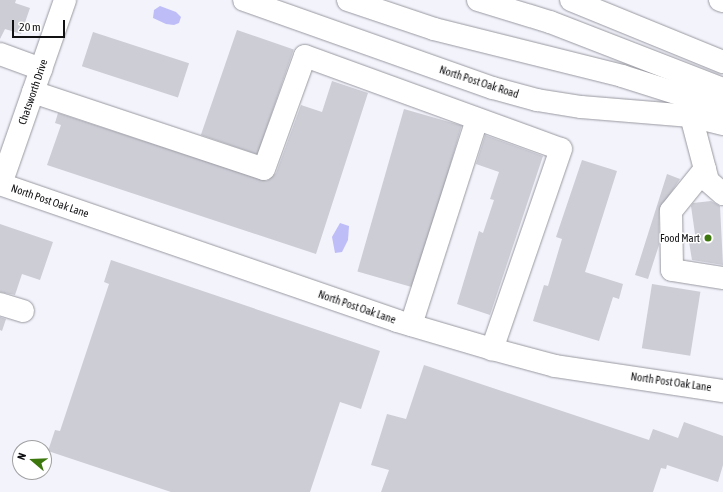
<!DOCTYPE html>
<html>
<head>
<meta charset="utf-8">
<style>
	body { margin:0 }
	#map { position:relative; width:723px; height:492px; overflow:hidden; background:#f3f3fc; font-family:"Asap Condensed",sans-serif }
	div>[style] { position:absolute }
	.water>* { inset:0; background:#bebdf8 }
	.building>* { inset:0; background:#cdcdd6; transform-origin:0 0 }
	.roads { filter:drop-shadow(0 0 1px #9898a0) drop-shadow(0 0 1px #9898a0) }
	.minor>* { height:22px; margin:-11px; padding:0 11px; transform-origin:11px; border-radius:11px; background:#fff }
	.major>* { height:22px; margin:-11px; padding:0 11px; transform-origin:11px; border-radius:11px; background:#fff }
	.highway>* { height:22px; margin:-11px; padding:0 11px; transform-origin:11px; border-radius:11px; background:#fff }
	.dots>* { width:11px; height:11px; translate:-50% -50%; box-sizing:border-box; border:2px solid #fff; border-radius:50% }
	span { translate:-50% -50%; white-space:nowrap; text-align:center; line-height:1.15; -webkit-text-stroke:3px #fff; paint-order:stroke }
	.street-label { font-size:11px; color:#111114 }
	.poi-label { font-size:11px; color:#111114 }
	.right { translate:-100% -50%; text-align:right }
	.north { position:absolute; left:12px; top:440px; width:40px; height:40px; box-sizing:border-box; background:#fff; border:1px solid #a0a0a1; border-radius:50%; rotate:289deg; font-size:11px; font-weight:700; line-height:16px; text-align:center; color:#111114 }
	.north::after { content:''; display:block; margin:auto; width:14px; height:18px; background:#3c770d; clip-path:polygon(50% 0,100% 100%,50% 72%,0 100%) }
	.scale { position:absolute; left:12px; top:20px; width:53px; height:18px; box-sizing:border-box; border:2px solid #111114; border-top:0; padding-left:5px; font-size:12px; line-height:14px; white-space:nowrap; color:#111114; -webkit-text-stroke:3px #fff; paint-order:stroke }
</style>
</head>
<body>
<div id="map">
	<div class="water">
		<i style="clip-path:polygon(160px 6px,176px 12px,181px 17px,179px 23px,174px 25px,166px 24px,153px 18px,154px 10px)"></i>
		<i style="clip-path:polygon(340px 223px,349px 226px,348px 240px,342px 252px,335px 253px,332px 237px)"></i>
	</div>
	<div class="building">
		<i style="clip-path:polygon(0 0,16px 0,15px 3px,30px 8px,21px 34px,5px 29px,0 39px)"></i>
		<i style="left:237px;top:30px;width:60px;height:111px;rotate:19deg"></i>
		<i style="left:93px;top:32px;width:101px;height:36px;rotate:18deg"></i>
		<i style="clip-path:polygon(332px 81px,368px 93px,316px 254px,47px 165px,61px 125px,55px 123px,58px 113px,267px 181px,276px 173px,301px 105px,322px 112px)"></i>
		<i style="left:404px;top:109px;width:60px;height:169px;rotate:16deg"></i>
		<i style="clip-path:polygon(485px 135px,543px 156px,490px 315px,457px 304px,479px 231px,483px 233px,494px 200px,490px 199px,499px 172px,476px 164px)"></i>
		<i style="clip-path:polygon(582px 160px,617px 171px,585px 272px,623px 284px,619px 299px,613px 297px,599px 341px,533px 321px,544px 285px,548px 286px,562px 239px,556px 237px)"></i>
		<i style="clip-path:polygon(667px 174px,680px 179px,659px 211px,659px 245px,648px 279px,635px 275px)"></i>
		<i style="clip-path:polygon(711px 201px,720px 206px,723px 265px,692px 260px,689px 242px,696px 241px,691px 206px,693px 203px)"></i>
		<i style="clip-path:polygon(0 224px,53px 242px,40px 280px,22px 274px,15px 295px,0 292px)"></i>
		<i style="clip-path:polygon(111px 260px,380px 351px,361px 409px,340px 402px,310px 492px,171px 492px,48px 451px,55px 430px,60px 431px,109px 284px,104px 282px)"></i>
		<i style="left:652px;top:284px;width:49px;height:65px;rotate:9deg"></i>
		<i style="clip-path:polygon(0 317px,6px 319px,2px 331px,0 330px)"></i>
		<i style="clip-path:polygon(424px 365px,649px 440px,653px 429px,678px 438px,684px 422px,723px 436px,723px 465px,718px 482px,667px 465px,666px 469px,661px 468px,653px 492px,381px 492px,389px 470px,371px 465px,387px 414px,406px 419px)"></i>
	</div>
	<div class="roads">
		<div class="minor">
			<i style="left:348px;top:0;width:91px;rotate:18.6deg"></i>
			<i style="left:434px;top:29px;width:194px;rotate:14deg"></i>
			<i style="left:622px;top:76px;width:106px;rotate:17.6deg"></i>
			<i style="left:0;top:54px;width:44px;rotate:20.1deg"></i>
			<i style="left:33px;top:92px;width:243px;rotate:18.4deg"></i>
			<i style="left:264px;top:169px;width:120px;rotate:-70.1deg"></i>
			<i style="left:305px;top:56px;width:272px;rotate:20deg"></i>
			<i style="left:561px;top:149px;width:212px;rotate:109deg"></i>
			<i style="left:691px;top:116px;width:67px;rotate:75.3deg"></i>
			<i style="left:708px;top:181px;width:20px;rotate:41deg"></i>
			<i style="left:705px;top:169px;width:54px;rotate:129deg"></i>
			<i style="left:671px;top:211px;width:59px;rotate:89deg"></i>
			<i style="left:672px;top:270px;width:52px;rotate:8.9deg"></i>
			<i style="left:0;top:184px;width:420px;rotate:19deg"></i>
			<i style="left:397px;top:321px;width:99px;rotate:16.4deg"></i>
			<i style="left:492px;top:349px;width:65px;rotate:15.1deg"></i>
			<i style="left:555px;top:366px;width:170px;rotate:8.5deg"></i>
			<i style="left:1px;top:184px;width:195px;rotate:-70.8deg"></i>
			<i style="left:0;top:304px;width:24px;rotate:17deg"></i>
			<i style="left:411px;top:325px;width:216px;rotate:-72.2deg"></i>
		</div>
		<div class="major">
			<i style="left:244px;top:0;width:264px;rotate:19.5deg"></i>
			<i style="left:493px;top:88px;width:46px;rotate:15.3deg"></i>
			<i style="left:537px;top:100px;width:45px;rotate:9deg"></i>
			<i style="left:581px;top:107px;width:110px;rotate:4.7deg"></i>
			<i style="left:691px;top:116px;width:33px;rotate:14deg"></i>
			<i style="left:478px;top:0;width:75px;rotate:17deg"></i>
			<i style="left:550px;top:22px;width:186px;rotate:21.2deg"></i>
		</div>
		<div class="highway">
			<i style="left:571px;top:0;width:164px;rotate:22.2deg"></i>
			<i style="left:720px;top:0;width:3px;rotate:18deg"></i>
		</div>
	</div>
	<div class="dots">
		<i style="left:708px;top:238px;background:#3c770d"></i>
	</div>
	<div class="street-label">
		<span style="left:479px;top:82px;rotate:18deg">North Post Oak Road</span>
		<span style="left:33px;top:92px;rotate:-71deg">Chatsworth Drive</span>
		<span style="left:50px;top:201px;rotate:19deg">North Post Oak Lane</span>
		<span style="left:357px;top:307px;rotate:19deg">North Post Oak Lane</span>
		<span style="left:671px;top:382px;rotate:8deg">North Post Oak Lane</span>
	</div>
	<div class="poi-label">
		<span class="right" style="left:700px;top:238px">Food Mart</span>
	</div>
	<div class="north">N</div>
	<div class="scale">20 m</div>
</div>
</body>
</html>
